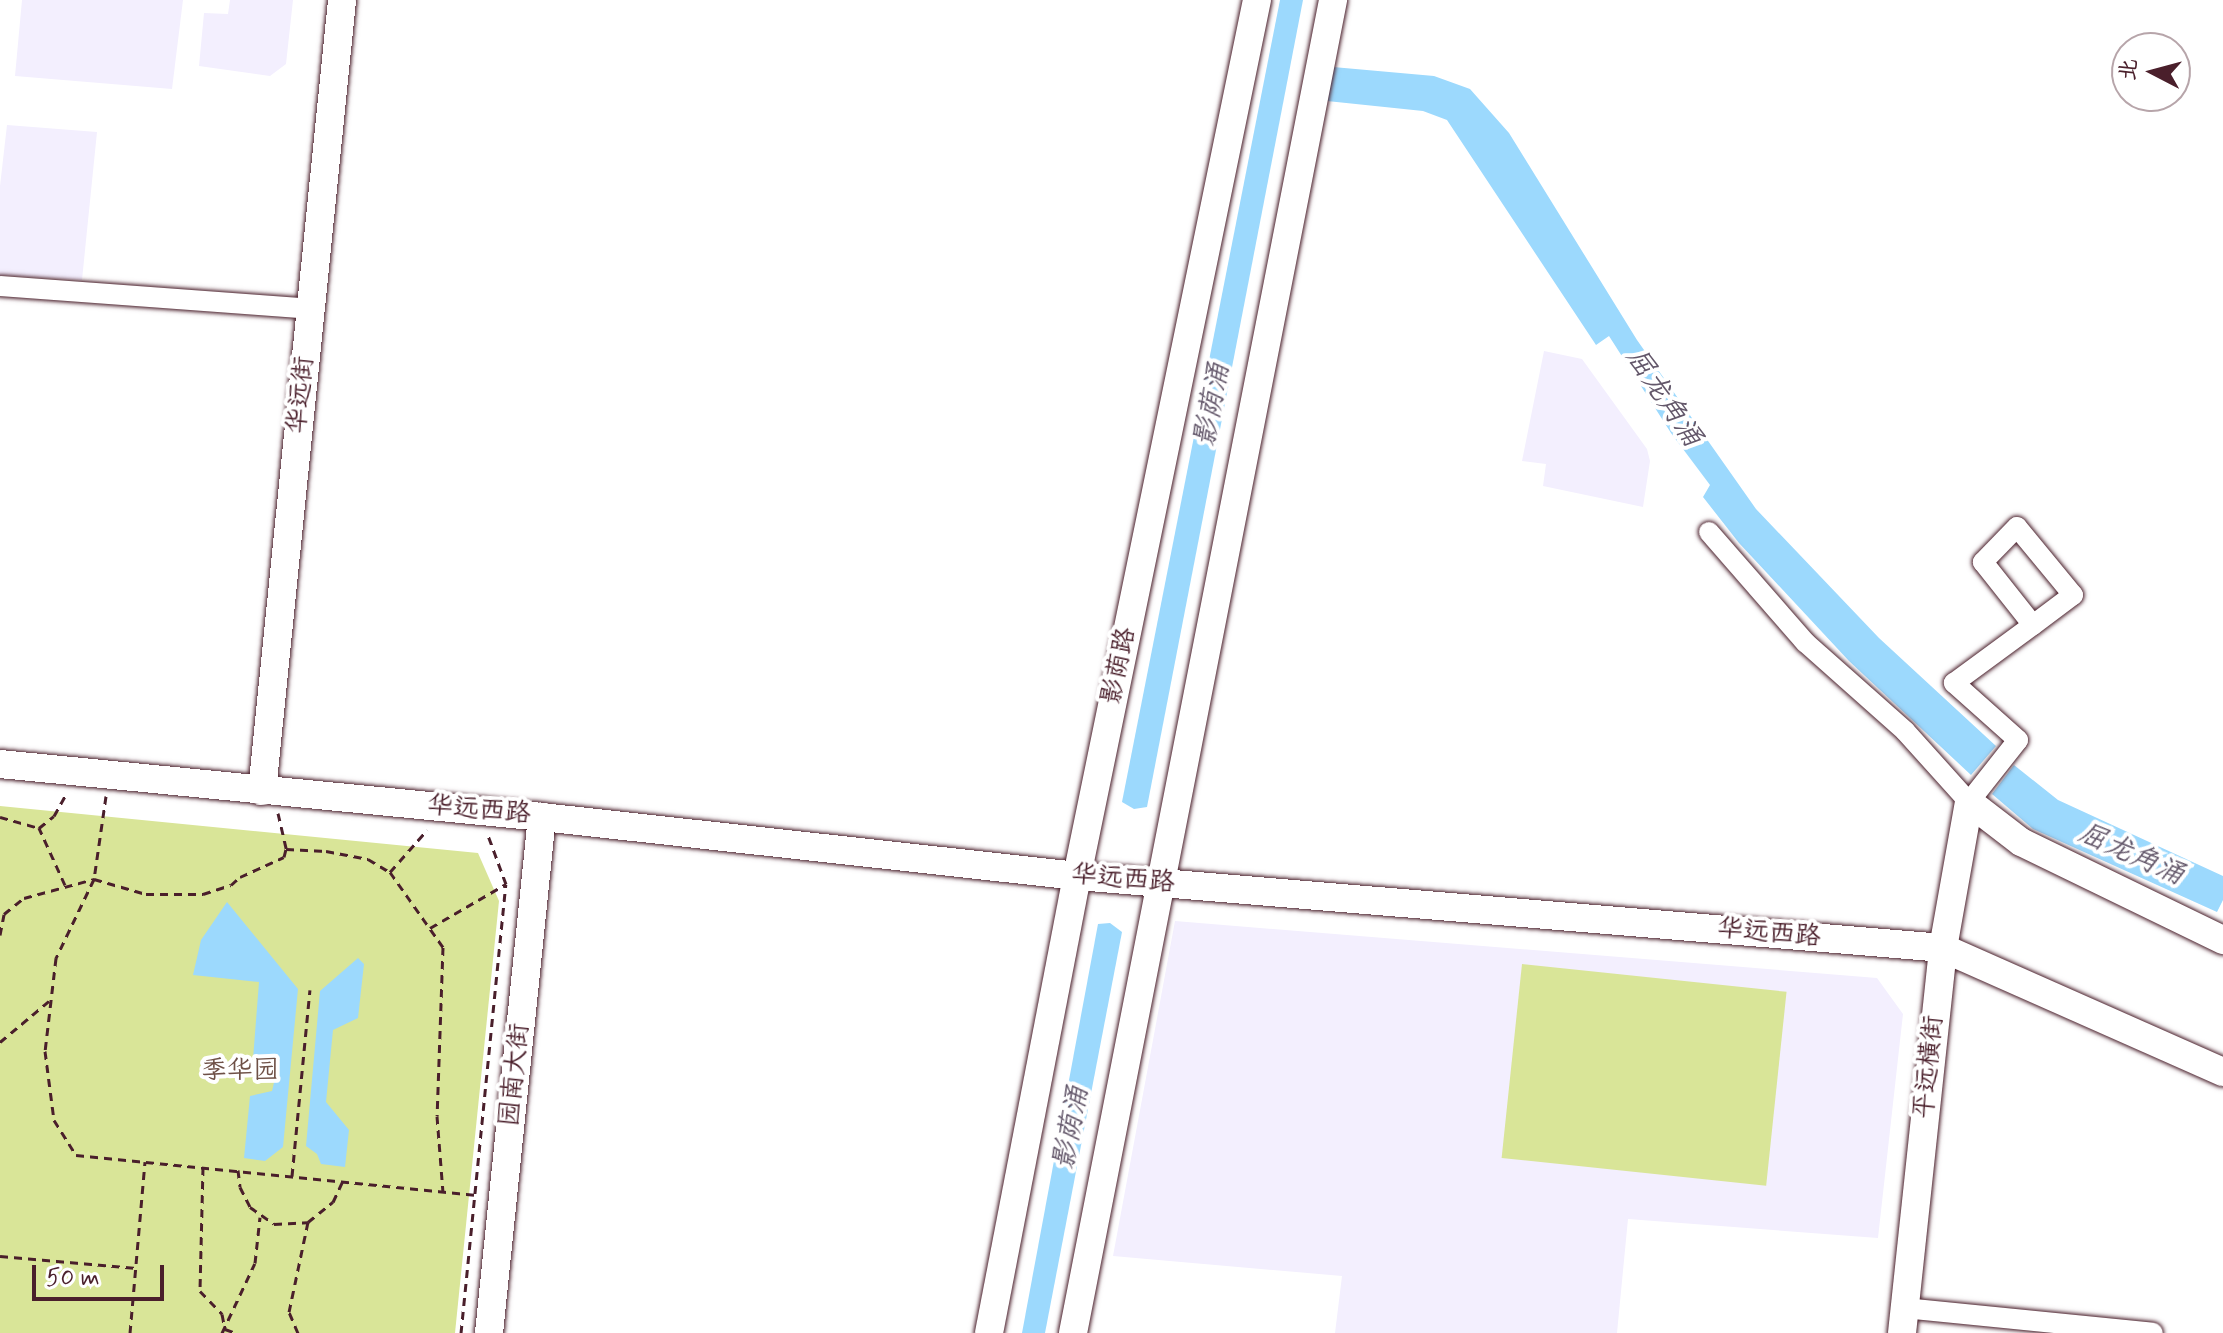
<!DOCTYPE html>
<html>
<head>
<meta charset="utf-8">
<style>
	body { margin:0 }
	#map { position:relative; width:2223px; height:1333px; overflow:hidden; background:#fff; font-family:Mynerve,"LXGW WenKai TC",sans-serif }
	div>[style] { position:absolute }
	.built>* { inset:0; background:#f3effe }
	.green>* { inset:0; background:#d9e598; transform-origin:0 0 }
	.water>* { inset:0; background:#9cd9fd }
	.path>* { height:3px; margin-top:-1.5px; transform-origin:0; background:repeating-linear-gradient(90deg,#4a1f2b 0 8px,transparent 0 14px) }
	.roads { filter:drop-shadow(0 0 2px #4a1f2b) drop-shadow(0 0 2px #4a1f2b) }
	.street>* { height:20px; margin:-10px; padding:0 10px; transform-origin:10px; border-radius:10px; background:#fff }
	.secondary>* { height:28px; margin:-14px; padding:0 14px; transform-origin:14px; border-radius:14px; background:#fff }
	span { translate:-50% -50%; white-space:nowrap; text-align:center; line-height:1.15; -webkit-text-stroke:8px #fff; paint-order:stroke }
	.street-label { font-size:26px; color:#4a1f2b }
	.park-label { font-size:26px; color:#6e5046 }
	.water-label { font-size:28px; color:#63576a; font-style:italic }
	.north { position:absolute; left:2111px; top:32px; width:80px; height:80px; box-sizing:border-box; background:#fff; border:2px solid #b7a5aa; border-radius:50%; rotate:276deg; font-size:22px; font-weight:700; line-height:32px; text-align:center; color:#4a1f2b }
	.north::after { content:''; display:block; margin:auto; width:28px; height:36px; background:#4a1f2b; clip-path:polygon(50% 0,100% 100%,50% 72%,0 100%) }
	.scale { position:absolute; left:32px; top:1265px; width:132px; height:36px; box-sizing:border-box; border:4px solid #4a1f2b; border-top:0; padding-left:10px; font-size:24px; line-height:28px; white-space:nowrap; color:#4a1f2b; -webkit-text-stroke:6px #fff; paint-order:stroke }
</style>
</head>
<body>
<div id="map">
	<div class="built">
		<i style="clip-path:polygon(22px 0,183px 0,172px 89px,15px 76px)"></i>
		<i style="clip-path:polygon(230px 0,293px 0,286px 64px,270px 76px,199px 66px,204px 13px,228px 14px)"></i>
		<i style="clip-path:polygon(7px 125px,97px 132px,82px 280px,0 275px,0 186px)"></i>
		<i style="clip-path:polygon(1544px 351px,1582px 359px,1647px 449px,1650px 461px,1643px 507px,1543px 486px,1546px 464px,1522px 461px)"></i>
		<i style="clip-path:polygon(1175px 921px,1877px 978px,1903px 1014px,1878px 1238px,1628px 1219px,1617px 1333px,1335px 1333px,1342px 1276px,1113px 1256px)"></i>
	</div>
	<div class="green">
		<i style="clip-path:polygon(0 806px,478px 853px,499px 901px,455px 1333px,0 1333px)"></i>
		<i style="left:1522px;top:964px;width:266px;height:195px;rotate:6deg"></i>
	</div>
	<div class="water">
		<i style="clip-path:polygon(1280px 0,1303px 0,1147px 807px,1134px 809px,1122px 802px)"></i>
		<i style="clip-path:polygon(1333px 67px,1434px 76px,1470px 89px,1509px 133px,1637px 340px,1756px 509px,1879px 638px,1996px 746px,1971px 775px,1849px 661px,1739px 543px,1703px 497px,1710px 485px,1671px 433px,1609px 336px,1596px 345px,1447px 120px,1423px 111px,1327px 101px)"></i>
		<i style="clip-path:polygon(2014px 765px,2058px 800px,2223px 876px,2223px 900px,2217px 912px,2033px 829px,1992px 794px)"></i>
		<i style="clip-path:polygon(227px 902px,298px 989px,283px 1147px,265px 1161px,244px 1158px,250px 1096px,272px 1091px,275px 1078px,268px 1063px,253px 1059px,259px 982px,193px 975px,201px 940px)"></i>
		<i style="clip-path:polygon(1110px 923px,1122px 932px,1045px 1333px,1022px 1333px,1098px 924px)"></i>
		<i style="clip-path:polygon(358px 958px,364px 964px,358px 1018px,333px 1030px,326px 1102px,349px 1130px,345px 1167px,321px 1164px,317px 1154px,306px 1146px,320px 991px)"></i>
	</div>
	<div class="path">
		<i style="left:106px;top:796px;width:84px;rotate:98.2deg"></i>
		<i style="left:94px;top:879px;width:88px;rotate:115.7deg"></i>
		<i style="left:56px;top:958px;width:94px;rotate:96.7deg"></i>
		<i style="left:45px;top:1051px;width:70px;rotate:82.6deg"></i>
		<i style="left:54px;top:1120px;width:41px;rotate:57.8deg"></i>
		<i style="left:76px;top:1155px;width:400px;rotate:5.7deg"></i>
		<i style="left:278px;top:813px;width:37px;rotate:77deg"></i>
		<i style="left:0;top:817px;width:41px;rotate:15.8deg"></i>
		<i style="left:390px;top:872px;width:56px;rotate:-48.6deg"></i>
		<i style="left:65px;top:885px;width:63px;rotate:-114.5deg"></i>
		<i style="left:39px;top:828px;width:19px;rotate:-39deg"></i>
		<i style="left:54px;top:816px;width:26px;rotate:-61deg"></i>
		<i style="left:430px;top:928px;width:88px;rotate:-30.1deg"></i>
		<i style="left:0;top:935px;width:21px;rotate:-79deg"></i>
		<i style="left:4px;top:914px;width:26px;rotate:-39deg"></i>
		<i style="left:24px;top:898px;width:73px;rotate:-15.2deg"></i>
		<i style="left:94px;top:879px;width:54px;rotate:16.1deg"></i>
		<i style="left:146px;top:894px;width:57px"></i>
		<i style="left:203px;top:894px;width:29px;rotate:-18deg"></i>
		<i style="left:231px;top:885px;width:12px;rotate:-42deg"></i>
		<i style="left:240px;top:877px;width:48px;rotate:-24.4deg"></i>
		<i style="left:284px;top:857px;width:8px;rotate:-76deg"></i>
		<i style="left:286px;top:849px;width:40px;rotate:2.9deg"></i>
		<i style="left:326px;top:851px;width:43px;rotate:10.8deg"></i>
		<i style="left:368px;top:859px;width:26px;rotate:31deg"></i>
		<i style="left:390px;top:872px;width:92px;rotate:54.8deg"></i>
		<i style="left:443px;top:947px;width:169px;rotate:92deg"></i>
		<i style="left:437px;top:1116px;width:76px;rotate:85.5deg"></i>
		<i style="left:0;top:1042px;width:64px;rotate:-39.9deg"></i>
		<i style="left:203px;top:1167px;width:124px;rotate:91.4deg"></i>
		<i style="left:200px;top:1291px;width:32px;rotate:46deg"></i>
		<i style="left:222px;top:1314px;width:15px;rotate:79deg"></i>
		<i style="left:225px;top:1329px;width:12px;rotate:20deg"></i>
		<i style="left:238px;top:1170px;width:17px;rotate:83deg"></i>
		<i style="left:240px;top:1187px;width:22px;rotate:63deg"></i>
		<i style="left:250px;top:1207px;width:29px;rotate:35deg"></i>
		<i style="left:274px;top:1224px;width:34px;rotate:-3deg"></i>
		<i style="left:308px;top:1222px;width:32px;rotate:-39deg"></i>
		<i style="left:333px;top:1202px;width:23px;rotate:-65deg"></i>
		<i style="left:292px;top:1176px;width:187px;rotate:-84.5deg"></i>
		<i style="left:0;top:1256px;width:137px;rotate:5deg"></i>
		<i style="left:130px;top:1333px;width:172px;rotate:-85deg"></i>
		<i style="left:222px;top:1333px;width:77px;rotate:-64.8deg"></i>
		<i style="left:255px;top:1263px;width:46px;rotate:-83.8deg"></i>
		<i style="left:298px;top:1333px;width:23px;rotate:-113deg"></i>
		<i style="left:289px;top:1312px;width:92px;rotate:-78.1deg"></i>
		<i style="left:461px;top:1333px;width:451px;rotate:-84.3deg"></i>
		<i style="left:506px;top:884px;width:52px;rotate:-110.2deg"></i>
	</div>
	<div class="roads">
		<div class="street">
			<i style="left:0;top:286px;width:311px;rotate:4.2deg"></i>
			<i style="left:1709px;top:532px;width:147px;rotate:48.9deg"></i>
			<i style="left:1806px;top:643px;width:132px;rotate:41.6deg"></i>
			<i style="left:1905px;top:731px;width:96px;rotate:48deg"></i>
			<i style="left:1969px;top:802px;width:79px;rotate:-51.7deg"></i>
			<i style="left:2018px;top:740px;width:86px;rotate:-138.3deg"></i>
			<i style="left:1954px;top:683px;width:98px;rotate:-36.3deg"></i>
			<i style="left:2033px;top:625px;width:50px;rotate:-36.9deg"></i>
			<i style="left:2073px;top:595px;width:88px;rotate:-129.5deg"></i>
			<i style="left:2017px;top:527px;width:49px;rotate:134.2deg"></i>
			<i style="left:1983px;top:562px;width:80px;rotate:51.6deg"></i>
			<i style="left:1904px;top:1308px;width:250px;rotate:5.7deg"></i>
		</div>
		<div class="secondary">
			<i style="left:0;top:764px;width:545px;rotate:5.58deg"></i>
			<i style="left:542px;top:817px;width:538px;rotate:6.29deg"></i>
			<i style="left:1077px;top:876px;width:869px;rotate:4.75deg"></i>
			<i style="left:1943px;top:948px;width:306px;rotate:23.9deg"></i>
			<i style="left:262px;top:791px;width:795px;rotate:-84.22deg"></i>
			<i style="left:489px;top:1333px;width:519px;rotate:-84.14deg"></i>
			<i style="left:989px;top:1333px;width:465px;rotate:-79.1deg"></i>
			<i style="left:1077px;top:876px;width:894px;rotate:-78.39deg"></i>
			<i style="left:1073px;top:1333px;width:1358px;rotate:-78.96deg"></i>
			<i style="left:1902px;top:1333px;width:387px;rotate:-83.9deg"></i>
			<i style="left:1943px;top:948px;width:148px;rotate:-79.9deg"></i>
			<i style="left:1969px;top:802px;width:66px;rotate:37.6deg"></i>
			<i style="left:2021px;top:842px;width:225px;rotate:25.9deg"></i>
		</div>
	</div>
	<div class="street-label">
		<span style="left:302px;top:395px;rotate:-84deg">华远街</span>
		<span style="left:1120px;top:666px;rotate:-78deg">影荫路</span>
		<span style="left:479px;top:811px;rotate:5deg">华远西路</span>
		<span style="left:1123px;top:880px;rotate:5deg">华远西路</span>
		<span style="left:1769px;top:934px;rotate:5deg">华远西路</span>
		<span style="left:1930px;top:1067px;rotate:-84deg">平远横街</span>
		<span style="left:516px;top:1075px;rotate:-84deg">园南大街</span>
	</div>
	<div class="park-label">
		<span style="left:240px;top:1072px">季华园</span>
	</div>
	<div class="water-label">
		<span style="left:1663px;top:398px;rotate:56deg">屈龙角涌</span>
		<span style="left:1213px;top:405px;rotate:-79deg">影荫涌</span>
		<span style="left:2131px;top:855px;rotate:24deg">屈龙角涌</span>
		<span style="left:1072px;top:1128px;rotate:-79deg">影荫涌</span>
	</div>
	<div class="north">北</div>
	<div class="scale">50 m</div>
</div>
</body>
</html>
